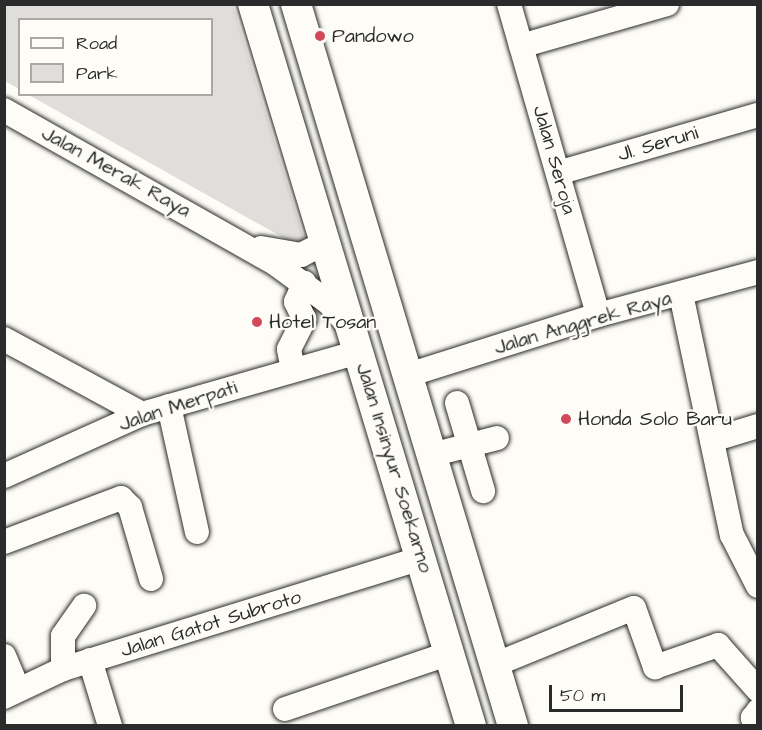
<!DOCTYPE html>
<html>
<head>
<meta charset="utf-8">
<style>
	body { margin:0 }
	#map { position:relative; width:762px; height:730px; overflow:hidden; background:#fdfcf7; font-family:"Architects Daughter",sans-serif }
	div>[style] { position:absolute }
	.green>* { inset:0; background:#dfdeda }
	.roads { filter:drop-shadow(0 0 2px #2b2b2b) drop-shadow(0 0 2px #2b2b2b) }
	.minor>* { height:24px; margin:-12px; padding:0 12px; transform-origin:12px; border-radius:12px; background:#fdfcf7 }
	.major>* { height:30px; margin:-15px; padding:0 15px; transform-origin:15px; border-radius:15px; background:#fdfcf7 }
	.dots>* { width:16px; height:16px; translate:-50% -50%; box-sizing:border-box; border:3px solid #fdfcf7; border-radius:50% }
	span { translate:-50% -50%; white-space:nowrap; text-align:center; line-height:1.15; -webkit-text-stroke:4.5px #fdfcf7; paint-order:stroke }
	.poi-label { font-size:20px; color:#2b2b2b }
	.left { translate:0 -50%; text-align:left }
	.street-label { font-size:20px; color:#2b2b2b }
	.frame { position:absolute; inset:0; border:6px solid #2b2b2b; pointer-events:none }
	.legend { position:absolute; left:18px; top:18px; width:195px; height:78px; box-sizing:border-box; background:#fdfcf7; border:2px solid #a9a8a5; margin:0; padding:8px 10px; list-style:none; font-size:18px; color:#2b2b2b }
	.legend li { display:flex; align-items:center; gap:12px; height:30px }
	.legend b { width:30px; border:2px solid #a9a8a5 }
	.scale { position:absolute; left:549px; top:685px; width:134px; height:27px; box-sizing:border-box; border:3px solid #2b2b2b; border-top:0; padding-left:8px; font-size:18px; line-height:21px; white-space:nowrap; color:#2b2b2b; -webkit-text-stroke:4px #fdfcf7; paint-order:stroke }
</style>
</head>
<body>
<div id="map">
	<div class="green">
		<i style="clip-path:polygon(5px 5px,233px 5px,306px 245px,298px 246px,29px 95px,212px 94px,212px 20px,20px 20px,19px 89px,5px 81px)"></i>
	</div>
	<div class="roads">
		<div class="minor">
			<i style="left:509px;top:4px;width:323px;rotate:74deg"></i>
			<i style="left:521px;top:46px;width:152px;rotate:-16deg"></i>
			<i style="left:4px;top:110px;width:313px;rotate:29.5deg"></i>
			<i style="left:276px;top:264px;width:66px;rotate:36.3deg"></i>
			<i style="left:329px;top:303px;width:30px;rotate:49deg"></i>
			<i style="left:558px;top:173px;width:208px;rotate:-16.2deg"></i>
			<i style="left:261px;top:248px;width:41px;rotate:9.9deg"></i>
			<i style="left:301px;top:255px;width:27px;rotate:-27deg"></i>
			<i style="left:681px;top:294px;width:246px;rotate:78.1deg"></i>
			<i style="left:732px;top:535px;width:57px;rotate:63deg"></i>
			<i style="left:4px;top:339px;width:157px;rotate:28.5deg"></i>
			<i style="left:293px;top:370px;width:21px;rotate:-101deg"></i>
			<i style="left:289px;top:349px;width:34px;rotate:-63deg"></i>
			<i style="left:304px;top:319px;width:19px;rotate:-115deg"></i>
			<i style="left:296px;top:302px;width:21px;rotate:-67deg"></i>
			<i style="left:408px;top:375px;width:199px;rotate:-17.5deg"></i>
			<i style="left:598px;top:315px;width:166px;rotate:-15deg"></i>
			<i style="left:457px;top:403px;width:92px;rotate:73.5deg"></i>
			<i style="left:169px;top:406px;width:129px;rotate:77.5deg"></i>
			<i style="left:712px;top:440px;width:48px;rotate:-16.9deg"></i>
			<i style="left:431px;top:455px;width:68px;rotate:-14.4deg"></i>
			<i style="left:4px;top:476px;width:151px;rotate:-24.2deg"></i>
			<i style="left:142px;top:414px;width:225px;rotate:-16deg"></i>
			<i style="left:4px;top:542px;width:125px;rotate:-20.6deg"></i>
			<i style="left:121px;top:498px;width:13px;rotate:45deg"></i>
			<i style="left:130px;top:507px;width:75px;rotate:73.7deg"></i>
			<i style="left:4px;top:656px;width:36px;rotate:67deg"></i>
			<i style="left:90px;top:660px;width:69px;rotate:73.1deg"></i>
			<i style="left:494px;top:665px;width:151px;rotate:-22.2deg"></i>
			<i style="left:634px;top:608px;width:63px;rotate:70.4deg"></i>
			<i style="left:655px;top:667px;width:67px;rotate:-19.2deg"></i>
			<i style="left:718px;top:645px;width:60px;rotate:48.4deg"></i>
			<i style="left:63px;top:669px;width:33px;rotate:-90deg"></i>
			<i style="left:63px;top:636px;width:37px;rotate:-55deg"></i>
			<i style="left:4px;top:697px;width:65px;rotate:-25.4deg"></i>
			<i style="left:63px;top:669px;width:375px;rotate:-17.2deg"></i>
			<i style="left:285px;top:709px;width:174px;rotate:-18.7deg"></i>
			<i style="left:756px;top:726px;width:9px;rotate:-111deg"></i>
			<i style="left:753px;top:718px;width:9px;rotate:-54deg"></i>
		</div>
		<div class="major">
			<i style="left:253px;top:4px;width:754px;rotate:73.2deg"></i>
			<i style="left:296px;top:4px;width:754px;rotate:73.27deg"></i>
		</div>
	</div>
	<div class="dots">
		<i style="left:320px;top:36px;background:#d1495b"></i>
		<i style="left:257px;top:322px;background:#d1495b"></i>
		<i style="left:566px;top:419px;background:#d1495b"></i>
	</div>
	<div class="poi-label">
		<span class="left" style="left:332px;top:36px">Pandowo</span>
		<span class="left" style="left:269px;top:322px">Hotel Tosan</span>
		<span class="left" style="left:578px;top:419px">Honda Solo Baru</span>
	</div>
	<div class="street-label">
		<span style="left:658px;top:144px;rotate:-16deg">Jl. Seruni</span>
		<span style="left:554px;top:160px;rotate:74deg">Jalan Seroja</span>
		<span style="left:116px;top:172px;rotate:29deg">Jalan Merak Raya</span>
		<span style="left:583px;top:323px;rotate:-16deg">Jalan Anggrek Raya</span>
		<span style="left:178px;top:406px;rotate:-18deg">Jalan Merpati</span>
		<span style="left:394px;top:468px;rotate:73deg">Jalan Insinyur Soekarno</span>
		<span style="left:211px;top:624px;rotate:-17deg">Jalan Gatot Subroto</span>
	</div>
	<div class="frame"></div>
	<ul class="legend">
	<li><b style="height:8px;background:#fdfcf7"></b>Road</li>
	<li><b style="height:16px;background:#dfdeda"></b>Park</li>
	</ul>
	<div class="scale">50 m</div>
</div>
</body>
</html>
